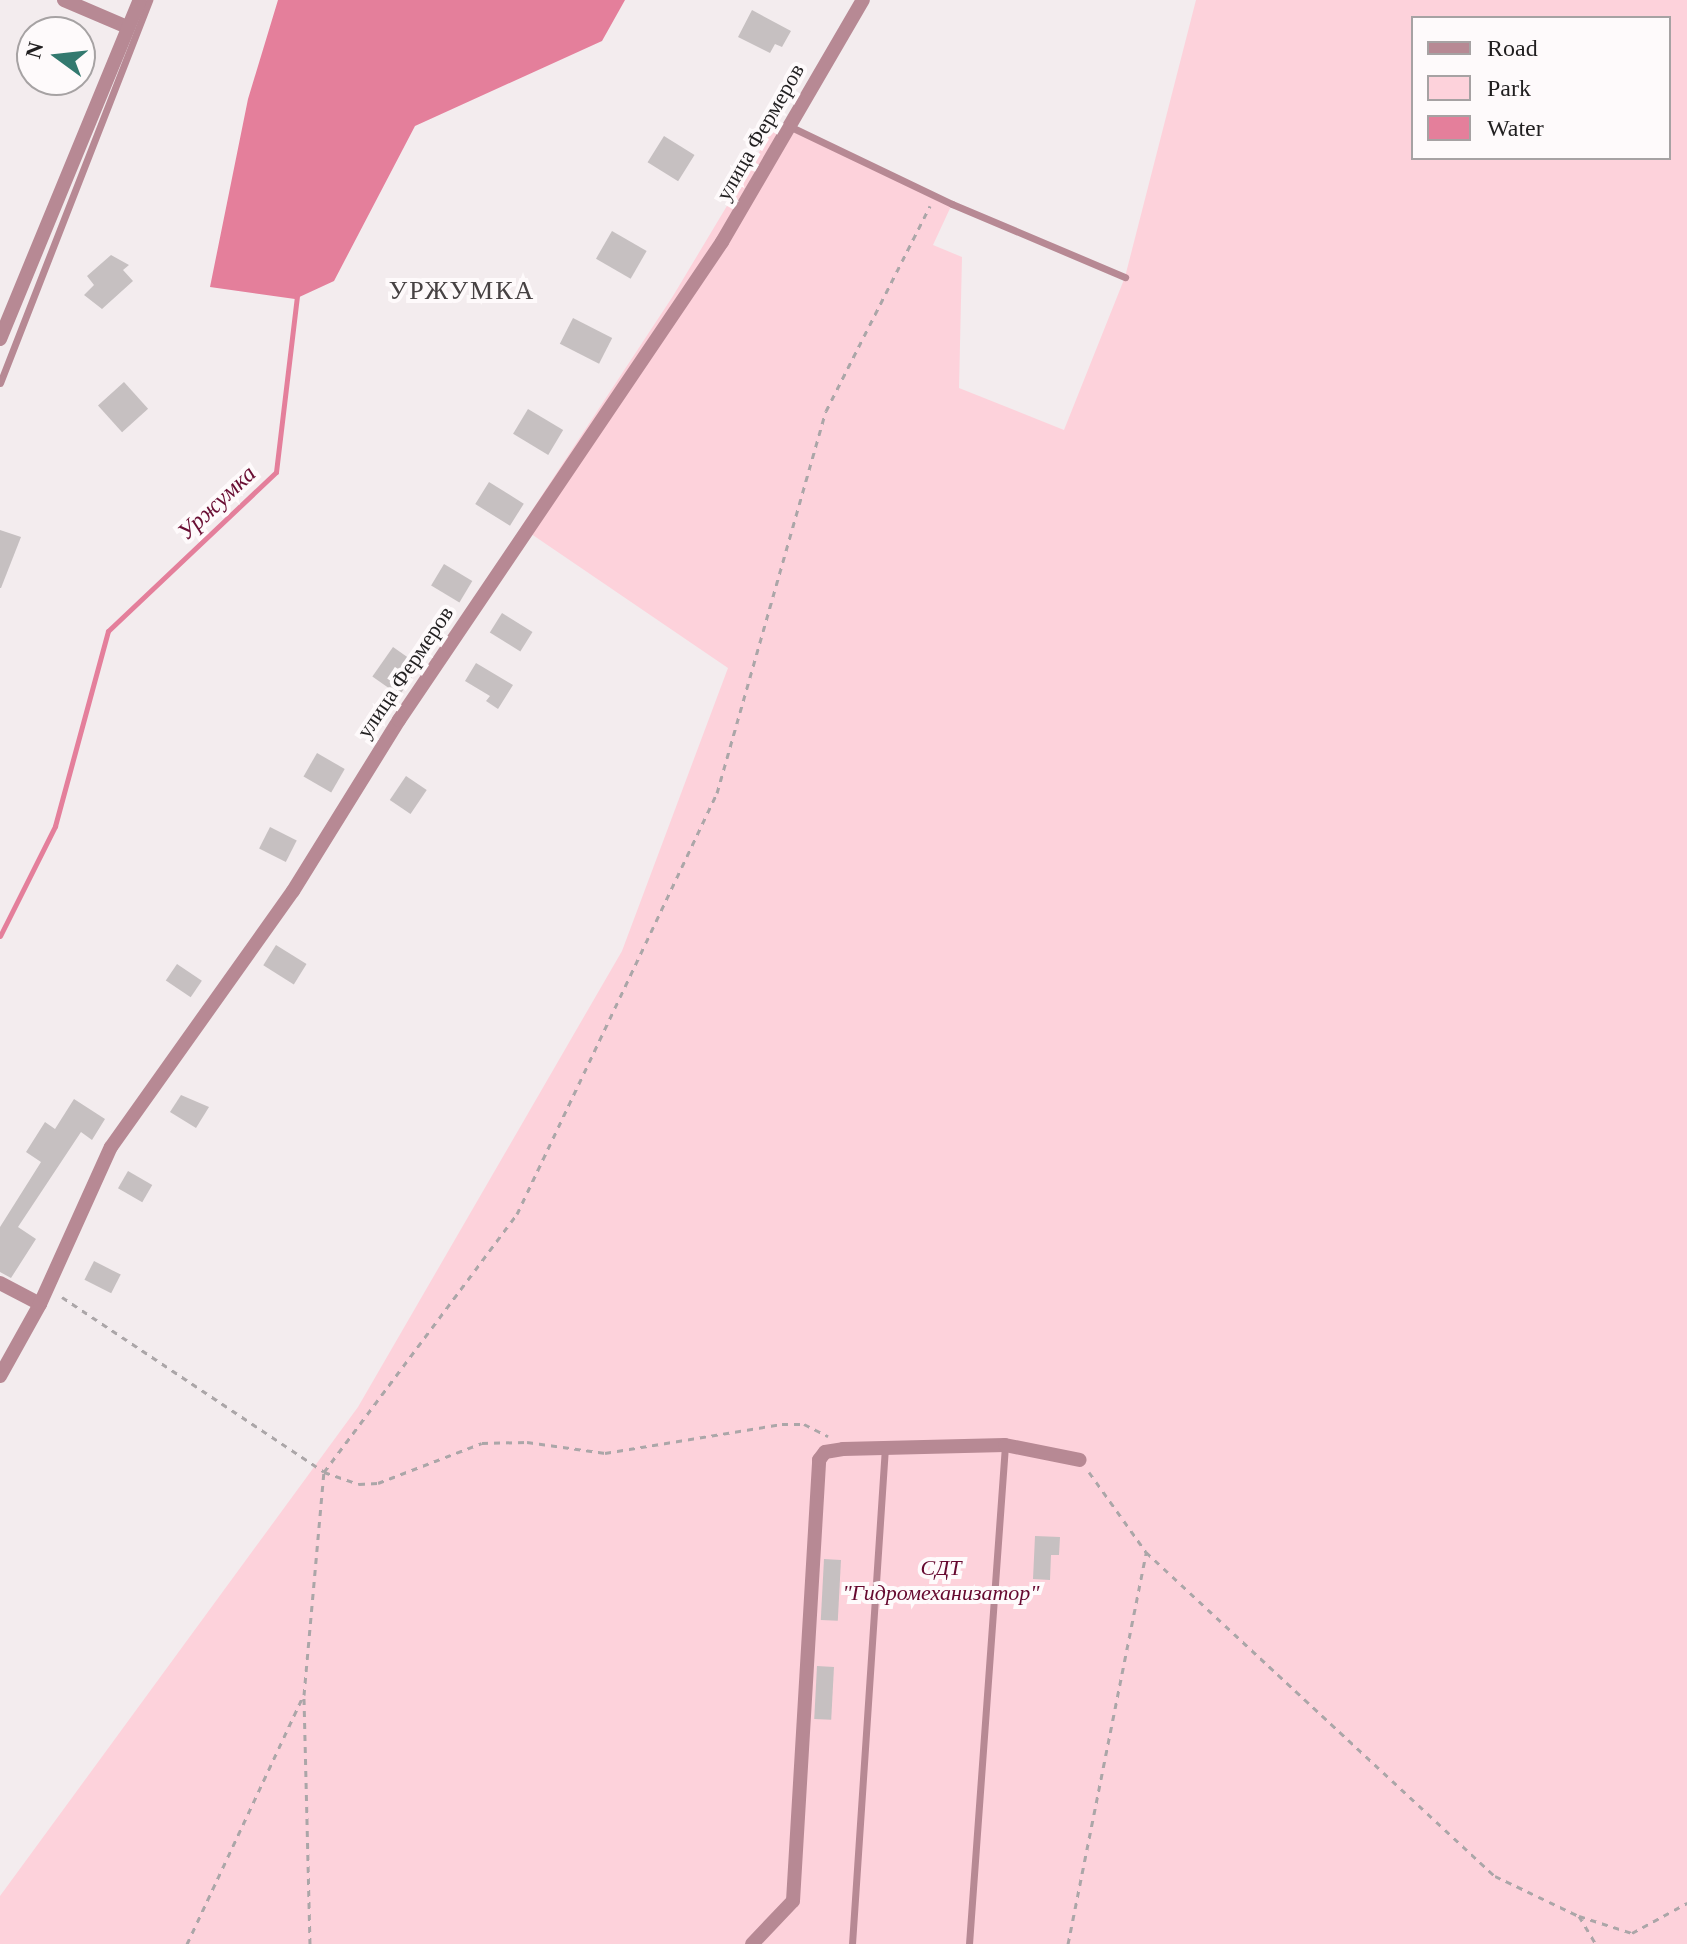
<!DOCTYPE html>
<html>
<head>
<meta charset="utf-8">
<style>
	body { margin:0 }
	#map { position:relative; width:1687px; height:1944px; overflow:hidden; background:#f3ecee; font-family:"Times New Roman",serif }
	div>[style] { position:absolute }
	.green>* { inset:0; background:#fdd2db }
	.water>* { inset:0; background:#e47f9b }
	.stream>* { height:5px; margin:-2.5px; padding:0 2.5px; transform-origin:2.5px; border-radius:2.5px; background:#e47f9b }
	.building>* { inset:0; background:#c6c0c1; transform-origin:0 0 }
	.path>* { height:3px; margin-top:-1.5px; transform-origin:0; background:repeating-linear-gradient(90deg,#aba6a8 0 6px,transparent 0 12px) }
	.lane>* { height:7px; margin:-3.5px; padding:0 3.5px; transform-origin:3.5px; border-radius:3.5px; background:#b78994 }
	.street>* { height:14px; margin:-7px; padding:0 7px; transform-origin:7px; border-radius:7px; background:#b78994 }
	span { translate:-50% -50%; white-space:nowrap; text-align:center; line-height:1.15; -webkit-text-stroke:8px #fefafb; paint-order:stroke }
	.street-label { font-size:22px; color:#211f20 }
	.park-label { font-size:22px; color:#65082f; font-style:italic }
	.water-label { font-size:24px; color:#690d32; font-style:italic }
	.quarter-label { font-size:26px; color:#474243; letter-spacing:2px }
	.legend { position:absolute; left:1411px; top:16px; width:260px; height:144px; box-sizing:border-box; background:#fefafb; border:2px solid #a6a2a3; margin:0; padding:10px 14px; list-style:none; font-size:24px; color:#211f20 }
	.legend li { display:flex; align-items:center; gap:16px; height:40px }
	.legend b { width:40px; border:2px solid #a6a2a3 }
	.north { position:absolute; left:16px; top:16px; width:80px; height:80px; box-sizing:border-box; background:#fefafb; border:2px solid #a6a2a3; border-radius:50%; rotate:285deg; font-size:22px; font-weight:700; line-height:32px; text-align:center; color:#211f20 }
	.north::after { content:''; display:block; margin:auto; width:28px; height:36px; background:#33796f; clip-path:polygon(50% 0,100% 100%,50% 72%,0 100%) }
</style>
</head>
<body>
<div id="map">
	<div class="green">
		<i style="clip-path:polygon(evenodd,1196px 0,1687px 0,1687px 1944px,0 1944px,0 1896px,358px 1407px,622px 951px,728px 668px,521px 527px,673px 296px,776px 124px,952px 204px,933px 245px,962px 257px,959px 388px,1064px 430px,1125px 277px,1196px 0,1413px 18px,1669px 18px,1669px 158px,1413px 158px,1413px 18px)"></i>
	</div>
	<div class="water">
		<i style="clip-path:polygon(278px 0,625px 0,602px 41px,415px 126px,334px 281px,295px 299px,210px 287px,248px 99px)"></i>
	</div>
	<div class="stream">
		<i style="left:0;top:936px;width:123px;rotate:-63.4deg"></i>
		<i style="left:55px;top:826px;width:202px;rotate:-74.8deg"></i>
		<i style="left:108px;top:631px;width:231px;rotate:-43.4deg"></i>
		<i style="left:276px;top:472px;width:178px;rotate:-83.2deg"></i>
	</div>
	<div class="building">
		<i style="clip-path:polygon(752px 10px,791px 31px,782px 47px,775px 44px,770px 53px,738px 37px)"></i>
		<i style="left:664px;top:136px;width:36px;height:31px;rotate:32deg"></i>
		<i style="left:612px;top:231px;width:40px;height:32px;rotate:30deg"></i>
		<i style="clip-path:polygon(111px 255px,129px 265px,123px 270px,133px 281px,102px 309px,84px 295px,94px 285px,87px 276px)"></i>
		<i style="left:573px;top:318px;width:44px;height:29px;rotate:27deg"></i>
		<i style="left:124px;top:382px;width:36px;height:35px;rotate:48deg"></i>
		<i style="left:528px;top:409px;width:41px;height:29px;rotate:31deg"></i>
		<i style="left:489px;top:482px;width:41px;height:26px;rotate:32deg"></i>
		<i style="clip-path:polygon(0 530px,21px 537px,1px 588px,0 588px)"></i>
		<i style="left:444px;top:564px;width:33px;height:25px;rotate:31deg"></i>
		<i style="left:502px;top:613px;width:36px;height:23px;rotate:32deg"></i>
		<i style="left:393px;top:647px;width:33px;height:36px;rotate:35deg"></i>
		<i style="clip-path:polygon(476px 663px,513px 685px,498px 709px,486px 701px,490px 696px,465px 681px)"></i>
		<i style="left:317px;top:753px;width:32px;height:27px;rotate:30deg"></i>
		<i style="left:406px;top:776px;width:25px;height:29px;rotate:34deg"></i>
		<i style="left:270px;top:827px;width:30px;height:24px;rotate:27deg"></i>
		<i style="left:276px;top:945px;width:36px;height:24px;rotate:32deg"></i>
		<i style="left:177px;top:964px;width:30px;height:20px;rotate:34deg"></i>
		<i style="clip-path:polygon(181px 1095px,209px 1107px,196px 1128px,170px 1112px)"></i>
		<i style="clip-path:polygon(74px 1099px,105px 1119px,92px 1140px,81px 1132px,18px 1227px,36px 1239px,11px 1278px,0 1272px,0 1227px,41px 1162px,26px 1152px,45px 1122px,55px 1129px)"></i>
		<i style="left:128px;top:1171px;width:28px;height:20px;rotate:30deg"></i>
		<i style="left:94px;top:1261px;width:30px;height:21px;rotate:27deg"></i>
		<i style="clip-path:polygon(1035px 1536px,1060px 1537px,1059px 1555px,1051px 1555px,1050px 1580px,1033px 1579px)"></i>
		<i style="left:824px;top:1559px;width:17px;height:61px;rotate:3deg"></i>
		<i style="left:817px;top:1666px;width:17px;height:53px;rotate:3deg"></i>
	</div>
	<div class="path">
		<i style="left:62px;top:1297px;width:315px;rotate:33.7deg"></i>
		<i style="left:324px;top:1472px;width:37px;rotate:19deg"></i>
		<i style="left:359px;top:1484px;width:19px;rotate:-3deg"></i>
		<i style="left:378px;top:1483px;width:111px;rotate:-21deg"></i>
		<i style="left:482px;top:1443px;width:45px;rotate:-1.3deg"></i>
		<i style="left:527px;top:1442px;width:79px;rotate:8deg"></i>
		<i style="left:605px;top:1453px;width:179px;rotate:-9.3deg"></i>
		<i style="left:782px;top:1424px;width:22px"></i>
		<i style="left:804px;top:1424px;width:27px;rotate:27deg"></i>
		<i style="left:1089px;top:1472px;width:98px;rotate:54.5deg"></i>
		<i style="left:1146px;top:1552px;width:476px;rotate:42.9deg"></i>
		<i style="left:1495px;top:1876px;width:93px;rotate:25.5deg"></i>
		<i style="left:1579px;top:1916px;width:33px;rotate:59deg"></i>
		<i style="left:1579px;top:1916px;width:56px;rotate:17.8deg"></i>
		<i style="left:1632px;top:1933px;width:63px;rotate:-28.6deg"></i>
		<i style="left:187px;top:1944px;width:272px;rotate:-64.9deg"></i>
		<i style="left:310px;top:1944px;width:249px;rotate:-91.4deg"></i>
		<i style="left:304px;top:1695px;width:224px;rotate:-84.9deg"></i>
		<i style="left:324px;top:1472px;width:322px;rotate:-53.2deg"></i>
		<i style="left:517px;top:1214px;width:466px;rotate:-64.6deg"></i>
		<i style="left:717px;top:793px;width:397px;rotate:-74.1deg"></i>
		<i style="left:826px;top:411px;width:230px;rotate:-63.1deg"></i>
		<i style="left:1068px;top:1944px;width:400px;rotate:-78.7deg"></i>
	</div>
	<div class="lane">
		<i style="left:789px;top:126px;width:181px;rotate:25.6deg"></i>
		<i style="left:952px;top:204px;width:188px;rotate:22.9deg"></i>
		<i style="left:0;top:383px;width:411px;rotate:-68.7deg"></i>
		<i style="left:852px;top:1944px;width:494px;rotate:-86.2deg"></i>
		<i style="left:969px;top:1944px;width:500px;rotate:-85.87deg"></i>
	</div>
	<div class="street">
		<i style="left:64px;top:0;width:69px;rotate:23.2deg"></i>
		<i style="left:0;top:339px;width:367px;rotate:-67.6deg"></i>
		<i style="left:0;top:1283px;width:45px;rotate:27.7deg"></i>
		<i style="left:0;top:1376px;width:82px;rotate:-60.9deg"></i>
		<i style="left:40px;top:1304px;width:172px;rotate:-65.7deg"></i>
		<i style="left:111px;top:1147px;width:314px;rotate:-54.6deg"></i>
		<i style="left:293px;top:891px;width:201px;rotate:-58.2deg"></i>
		<i style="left:399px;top:720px;width:577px;rotate:-55.95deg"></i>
		<i style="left:722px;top:242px;width:280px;rotate:-59.8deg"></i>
		<i style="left:752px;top:1944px;width:59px;rotate:-46.4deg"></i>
		<i style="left:793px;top:1901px;width:442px;rotate:-86.6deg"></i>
		<i style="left:819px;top:1460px;width:10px;rotate:-53deg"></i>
		<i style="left:825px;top:1452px;width:18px;rotate:-9deg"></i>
		<i style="left:843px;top:1449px;width:162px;rotate:-1.4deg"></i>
		<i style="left:1005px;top:1445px;width:76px;rotate:11.3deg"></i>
	</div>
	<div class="street-label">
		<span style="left:760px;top:132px;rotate:-60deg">улица Фермеров</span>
		<span style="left:405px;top:672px;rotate:-56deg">улица Фермеров</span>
	</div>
	<div class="park-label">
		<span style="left:941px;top:1580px">СДТ<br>"Гидромеханизатор"</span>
	</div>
	<div class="water-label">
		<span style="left:217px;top:503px;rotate:-43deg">Уржумка</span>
	</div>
	<div class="quarter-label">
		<span style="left:462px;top:291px">УРЖУМКА</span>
	</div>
	<ul class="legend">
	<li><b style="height:10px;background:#b78994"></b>Road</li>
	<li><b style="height:22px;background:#fdd2db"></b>Park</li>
	<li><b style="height:22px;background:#e47f9b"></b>Water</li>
	</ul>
	<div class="north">N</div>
</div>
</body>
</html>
